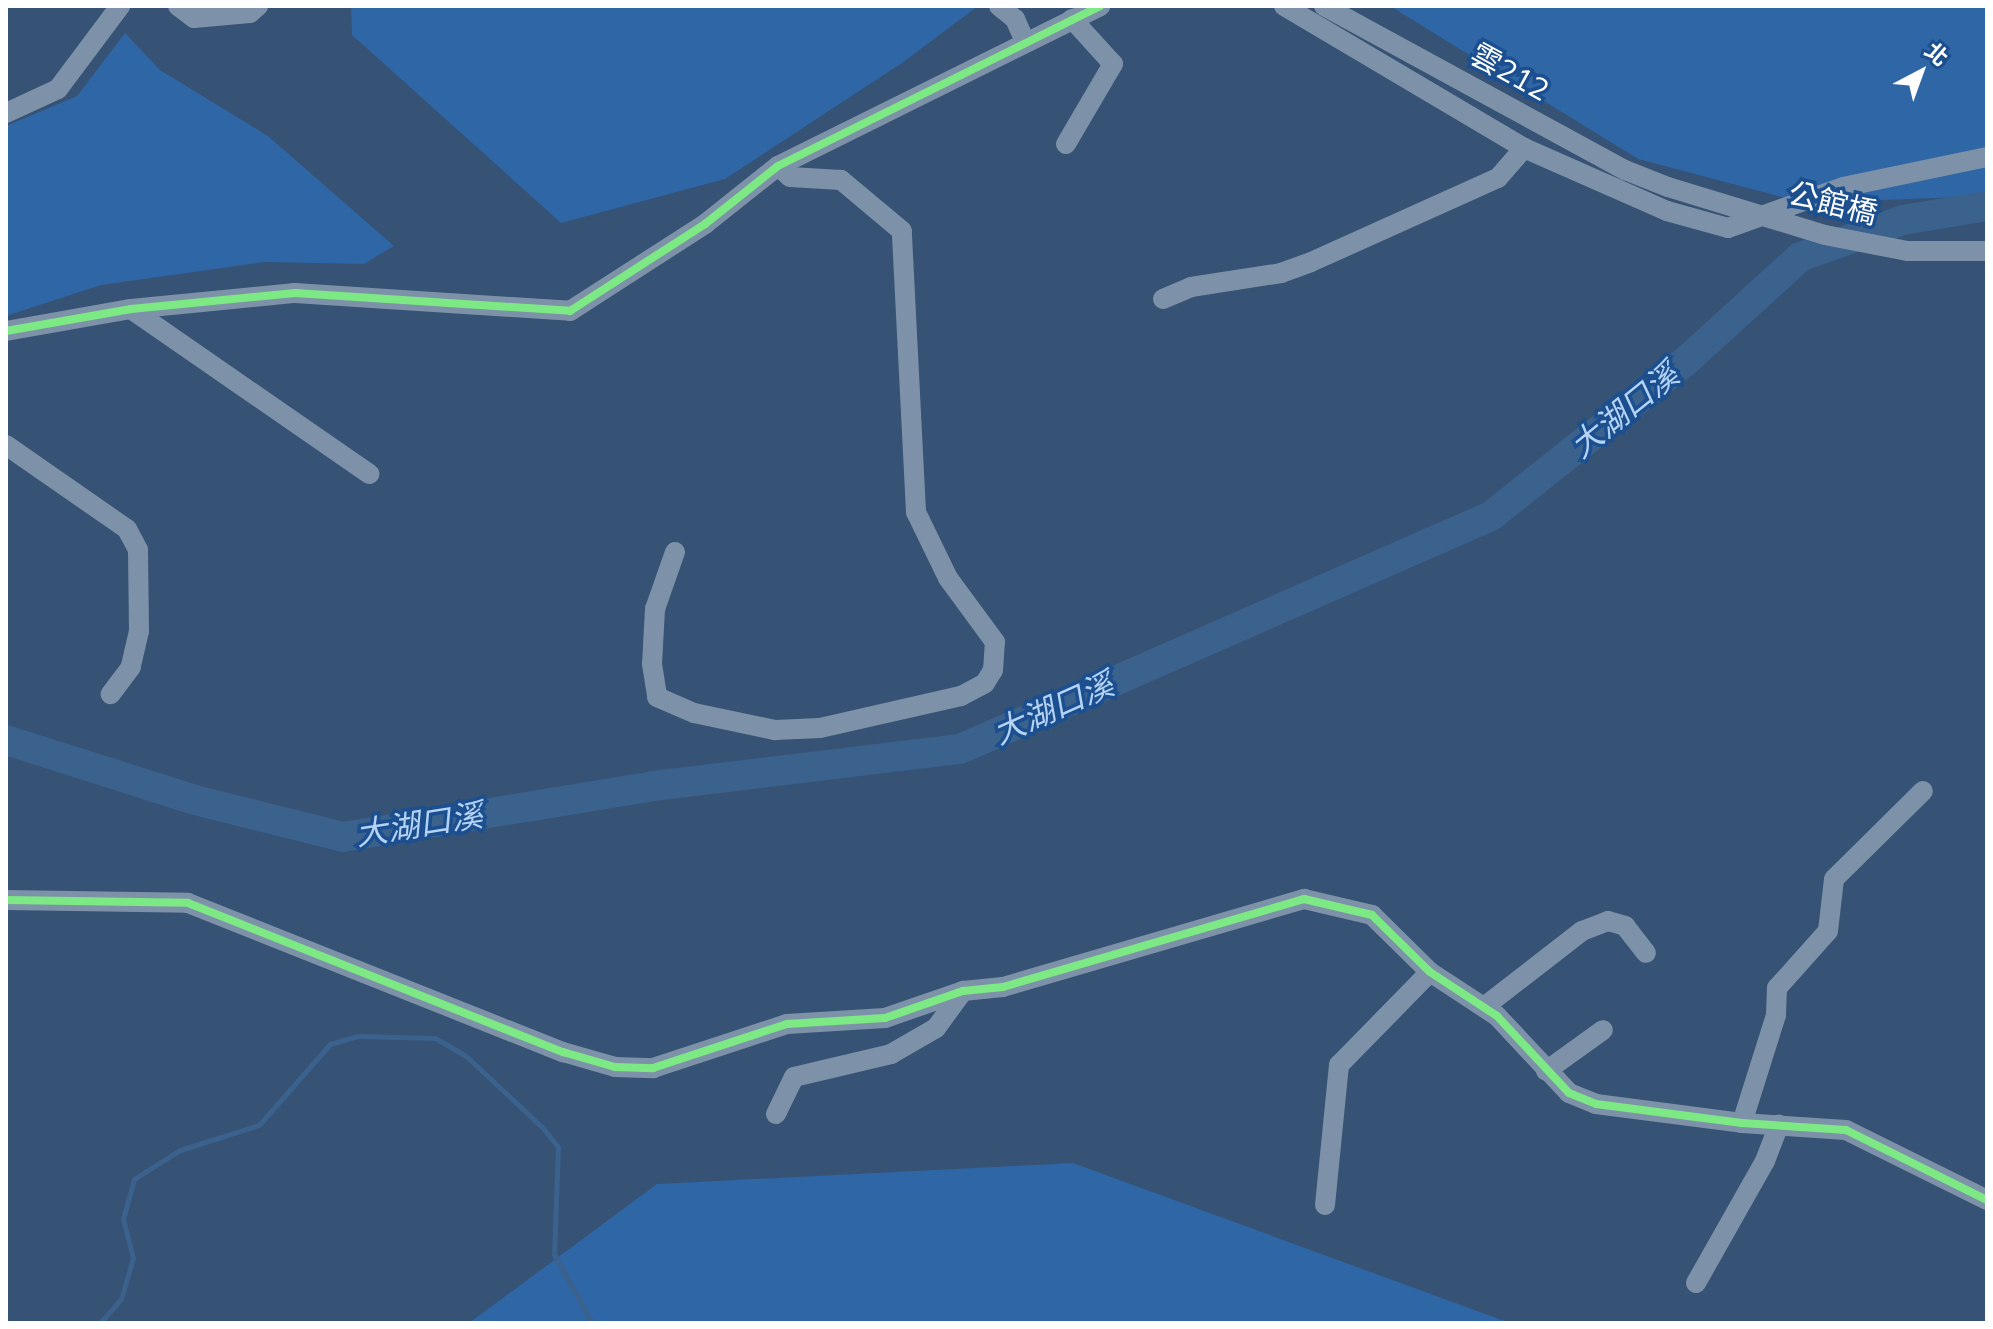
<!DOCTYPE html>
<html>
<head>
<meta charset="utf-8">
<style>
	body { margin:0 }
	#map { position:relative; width:1993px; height:1329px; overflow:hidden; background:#365274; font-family:Mulish,"Noto Sans TC",sans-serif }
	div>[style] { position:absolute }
	.green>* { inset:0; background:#2f66a5 }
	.stream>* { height:5px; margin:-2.5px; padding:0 2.5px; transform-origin:2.5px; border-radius:2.5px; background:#3b618d }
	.river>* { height:30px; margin:-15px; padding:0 15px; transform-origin:15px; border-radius:15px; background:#3b618d }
	.minor>* { height:20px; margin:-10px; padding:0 10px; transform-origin:10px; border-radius:10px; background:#7d92a8 }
	.cycleway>* { height:8px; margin:-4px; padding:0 4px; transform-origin:4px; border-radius:4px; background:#7ce984 }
	span { translate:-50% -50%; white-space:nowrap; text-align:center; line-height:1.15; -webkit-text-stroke:7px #1b4f8f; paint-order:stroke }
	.street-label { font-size:30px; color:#fff }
	.water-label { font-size:32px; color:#b5d3f5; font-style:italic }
	.frame { position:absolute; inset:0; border:8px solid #fff; pointer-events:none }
	.north { position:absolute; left:1881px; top:32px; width:80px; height:80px; -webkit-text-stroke:6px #1b4f8f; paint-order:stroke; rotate:41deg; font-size:22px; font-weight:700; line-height:32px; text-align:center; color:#fff }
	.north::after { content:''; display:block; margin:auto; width:28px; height:36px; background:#fff; clip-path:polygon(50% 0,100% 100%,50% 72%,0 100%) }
</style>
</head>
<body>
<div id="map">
	<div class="green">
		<i style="clip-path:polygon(351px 6px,978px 6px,902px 63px,725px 179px,561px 223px,352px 35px)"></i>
		<i style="clip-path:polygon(1390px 6px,1987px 6px,1987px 196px,1805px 203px,1638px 159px)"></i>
		<i style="clip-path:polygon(125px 33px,160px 70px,268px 136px,394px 246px,364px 264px,264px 262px,101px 285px,6px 316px,6px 126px,77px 96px)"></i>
		<i style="clip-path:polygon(1073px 1163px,1510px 1323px,469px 1323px,657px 1184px)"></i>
	</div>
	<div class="stream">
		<i style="left:100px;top:1323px;width:32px;rotate:-49deg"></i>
		<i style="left:121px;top:1299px;width:43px;rotate:-73.7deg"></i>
		<i style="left:133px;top:1258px;width:40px;rotate:-104.4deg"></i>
		<i style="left:123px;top:1219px;width:41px;rotate:-74.6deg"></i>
		<i style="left:134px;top:1179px;width:54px;rotate:-32.2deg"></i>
		<i style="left:180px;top:1150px;width:83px;rotate:-17.6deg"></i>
		<i style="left:259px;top:1125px;width:108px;rotate:-48.8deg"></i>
		<i style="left:330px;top:1044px;width:29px;rotate:-16deg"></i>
		<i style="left:358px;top:1036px;width:77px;rotate:1.5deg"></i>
		<i style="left:435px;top:1038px;width:34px;rotate:30deg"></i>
		<i style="left:465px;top:1055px;width:105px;rotate:43.1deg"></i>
		<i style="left:542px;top:1127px;width:26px;rotate:51deg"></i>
		<i style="left:558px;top:1147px;width:107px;rotate:92.1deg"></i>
		<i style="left:554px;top:1254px;width:79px;rotate:61.2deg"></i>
		<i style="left:861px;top:1323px;width:23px"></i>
	</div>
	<div class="river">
		<i style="left:6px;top:740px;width:198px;rotate:17.6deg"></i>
		<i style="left:195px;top:800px;width:153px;rotate:14deg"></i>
		<i style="left:343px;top:837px;width:314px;rotate:-9.3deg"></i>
		<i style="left:653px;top:786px;width:309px;rotate:-6.9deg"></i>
		<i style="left:960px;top:749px;width:580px;rotate:-23.69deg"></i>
		<i style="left:1491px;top:516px;width:251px;rotate:-38.5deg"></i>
		<i style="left:1687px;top:360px;width:153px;rotate:-42.3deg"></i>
		<i style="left:1800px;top:257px;width:109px;rotate:-19.8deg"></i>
		<i style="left:1903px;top:220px;width:85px;rotate:-9.5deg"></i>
	</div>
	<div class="minor">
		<i style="left:178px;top:6px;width:20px;rotate:37deg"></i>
		<i style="left:194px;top:18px;width:56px;rotate:-5.1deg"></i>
		<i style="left:250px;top:13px;width:11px;rotate:-41deg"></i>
		<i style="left:999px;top:6px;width:21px;rotate:39deg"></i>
		<i style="left:1015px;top:19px;width:24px;rotate:66deg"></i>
		<i style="left:1284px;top:6px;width:279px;rotate:30.6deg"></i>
		<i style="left:1524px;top:148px;width:156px;rotate:23.8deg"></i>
		<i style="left:1667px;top:211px;width:63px;rotate:15.6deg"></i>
		<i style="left:1728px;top:228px;width:122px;rotate:-19.6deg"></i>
		<i style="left:1843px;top:187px;width:147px;rotate:-11.8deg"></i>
		<i style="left:1324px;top:6px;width:343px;rotate:28.6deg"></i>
		<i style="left:1625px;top:170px;width:46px;rotate:21.6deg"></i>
		<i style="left:1668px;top:187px;width:164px;rotate:17deg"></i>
		<i style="left:1825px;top:235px;width:84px;rotate:11deg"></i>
		<i style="left:1907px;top:251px;width:80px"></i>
		<i style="left:6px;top:113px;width:57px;rotate:-24.8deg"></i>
		<i style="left:58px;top:89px;width:104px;rotate:-53.2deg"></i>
		<i style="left:1066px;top:144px;width:93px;rotate:-59.6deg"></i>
		<i style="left:1113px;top:64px;width:61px;rotate:-132.3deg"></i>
		<i style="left:1163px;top:299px;width:30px;rotate:-23deg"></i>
		<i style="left:1191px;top:287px;width:91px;rotate:-8.8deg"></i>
		<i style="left:1281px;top:273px;width:32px;rotate:-20deg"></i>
		<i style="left:1311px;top:262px;width:205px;rotate:-24.2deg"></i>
		<i style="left:1498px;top:178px;width:40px;rotate:-49deg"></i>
		<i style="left:131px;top:309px;width:290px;rotate:34.7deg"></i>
		<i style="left:6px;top:331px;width:127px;rotate:-10deg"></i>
		<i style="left:131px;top:309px;width:165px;rotate:-5.6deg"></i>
		<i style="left:295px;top:293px;width:276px;rotate:3.7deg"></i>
		<i style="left:570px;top:311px;width:161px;rotate:-32.8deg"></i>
		<i style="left:705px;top:224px;width:93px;rotate:-38.5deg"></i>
		<i style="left:778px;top:166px;width:360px;rotate:-26.4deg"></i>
		<i style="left:6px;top:445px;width:147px;rotate:34.8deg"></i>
		<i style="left:127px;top:529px;width:24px;rotate:62deg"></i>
		<i style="left:138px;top:550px;width:81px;rotate:89.3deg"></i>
		<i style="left:139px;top:631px;width:37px;rotate:103deg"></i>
		<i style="left:131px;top:667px;width:34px;rotate:127deg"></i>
		<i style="left:675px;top:552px;width:60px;rotate:109.3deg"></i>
		<i style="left:655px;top:609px;width:55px;rotate:93.1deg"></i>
		<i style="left:652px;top:664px;width:33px;rotate:81deg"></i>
		<i style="left:657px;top:697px;width:40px;rotate:23.4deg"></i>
		<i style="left:694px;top:713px;width:83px;rotate:11.9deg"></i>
		<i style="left:775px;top:730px;width:45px;rotate:-2.5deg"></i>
		<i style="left:820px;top:728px;width:145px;rotate:-12.8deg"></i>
		<i style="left:961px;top:696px;width:27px;rotate:-28deg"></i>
		<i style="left:985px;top:683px;width:15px;rotate:-58deg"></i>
		<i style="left:993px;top:670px;width:28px;rotate:-86deg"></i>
		<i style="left:995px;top:642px;width:79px;rotate:-126.3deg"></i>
		<i style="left:948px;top:578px;width:73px;rotate:-115.9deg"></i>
		<i style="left:916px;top:512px;width:281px;rotate:-92.9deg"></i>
		<i style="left:902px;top:231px;width:80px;rotate:-140.1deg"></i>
		<i style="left:841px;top:180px;width:51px;rotate:-176.6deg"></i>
		<i style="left:790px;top:177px;width:16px;rotate:-137deg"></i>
		<i style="left:6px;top:900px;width:182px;rotate:0.9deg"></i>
		<i style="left:188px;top:903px;width:404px;rotate:21.7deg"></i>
		<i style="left:563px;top:1052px;width:54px;rotate:16.1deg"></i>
		<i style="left:615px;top:1067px;width:38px;rotate:2deg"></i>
		<i style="left:653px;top:1068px;width:141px;rotate:-18.2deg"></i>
		<i style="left:787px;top:1024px;width:98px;rotate:-3.5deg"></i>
		<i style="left:885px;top:1018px;width:83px;rotate:-19.1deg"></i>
		<i style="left:963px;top:991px;width:40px;rotate:-5.7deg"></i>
		<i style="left:1003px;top:987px;width:314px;rotate:-16.3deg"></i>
		<i style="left:1304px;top:899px;width:70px;rotate:13.2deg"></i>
		<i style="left:1372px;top:915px;width:81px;rotate:44.5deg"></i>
		<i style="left:1430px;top:972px;width:80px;rotate:33.3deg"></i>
		<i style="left:1497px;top:1016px;width:105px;rotate:46.9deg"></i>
		<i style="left:1569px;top:1093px;width:29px;rotate:22deg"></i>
		<i style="left:1596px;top:1104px;width:147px;rotate:7.4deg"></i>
		<i style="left:1742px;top:1123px;width:104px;rotate:3.9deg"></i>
		<i style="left:1846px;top:1130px;width:157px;rotate:26.4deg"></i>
		<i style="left:1484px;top:1007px;width:124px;rotate:-37.8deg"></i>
		<i style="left:1582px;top:931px;width:28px;rotate:-21deg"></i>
		<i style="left:1608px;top:921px;width:18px;rotate:16deg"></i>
		<i style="left:1625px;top:926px;width:34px;rotate:52deg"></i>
		<i style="left:1546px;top:1071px;width:70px;rotate:-35.7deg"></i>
		<i style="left:776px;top:1114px;width:41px;rotate:-64.1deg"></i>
		<i style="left:794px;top:1077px;width:100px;rotate:-13.3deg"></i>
		<i style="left:891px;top:1054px;width:52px;rotate:-30deg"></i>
		<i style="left:936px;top:1028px;width:46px;rotate:-53.9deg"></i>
		<i style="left:1742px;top:1123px;width:113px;rotate:-72.5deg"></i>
		<i style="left:1776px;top:1015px;width:27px;rotate:-88deg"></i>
		<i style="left:1777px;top:988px;width:76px;rotate:-48.2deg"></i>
		<i style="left:1828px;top:931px;width:52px;rotate:-83.4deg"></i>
		<i style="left:1834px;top:879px;width:125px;rotate:-44.7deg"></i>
		<i style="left:1325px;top:1205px;width:141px;rotate:-84.3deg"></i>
		<i style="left:1339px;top:1065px;width:130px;rotate:-45.6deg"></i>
		<i style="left:1696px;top:1283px;width:140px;rotate:-60.5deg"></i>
		<i style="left:1765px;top:1161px;width:39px;rotate:-69deg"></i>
	</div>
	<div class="cycleway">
		<i style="left:6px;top:331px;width:127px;rotate:-10deg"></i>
		<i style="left:131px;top:309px;width:165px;rotate:-5.6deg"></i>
		<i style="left:295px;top:293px;width:276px;rotate:3.7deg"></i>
		<i style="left:570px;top:311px;width:161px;rotate:-32.8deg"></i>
		<i style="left:705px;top:224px;width:93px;rotate:-38.5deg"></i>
		<i style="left:778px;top:166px;width:360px;rotate:-26.4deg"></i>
		<i style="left:6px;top:900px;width:182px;rotate:0.9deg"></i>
		<i style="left:188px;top:903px;width:404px;rotate:21.7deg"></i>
		<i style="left:563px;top:1052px;width:54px;rotate:16.1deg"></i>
		<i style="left:615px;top:1067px;width:38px;rotate:2deg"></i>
		<i style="left:653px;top:1068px;width:141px;rotate:-18.2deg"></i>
		<i style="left:787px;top:1024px;width:98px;rotate:-3.5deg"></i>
		<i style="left:885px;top:1018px;width:83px;rotate:-19.1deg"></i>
		<i style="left:963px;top:991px;width:40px;rotate:-5.7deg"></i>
		<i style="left:1003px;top:987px;width:314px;rotate:-16.3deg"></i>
		<i style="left:1304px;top:899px;width:70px;rotate:13.2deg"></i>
		<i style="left:1372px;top:915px;width:81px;rotate:44.5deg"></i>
		<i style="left:1430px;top:972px;width:80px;rotate:33.3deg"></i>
		<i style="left:1497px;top:1016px;width:105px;rotate:46.9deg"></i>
		<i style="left:1569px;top:1093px;width:29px;rotate:22deg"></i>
		<i style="left:1596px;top:1104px;width:147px;rotate:7.4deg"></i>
		<i style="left:1742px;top:1123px;width:104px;rotate:3.9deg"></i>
		<i style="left:1846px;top:1130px;width:157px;rotate:26.4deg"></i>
	</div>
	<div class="street-label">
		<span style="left:1510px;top:72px;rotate:29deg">雲212</span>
		<span style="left:1833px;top:203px;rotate:14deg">公館橋</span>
	</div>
	<div class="water-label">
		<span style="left:1624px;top:410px;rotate:-39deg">大湖口溪</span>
		<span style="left:1053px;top:708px;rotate:-24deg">大湖口溪</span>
		<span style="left:419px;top:824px;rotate:-9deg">大湖口溪</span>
	</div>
	<div class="frame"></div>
	<div class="north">北</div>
</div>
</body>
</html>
